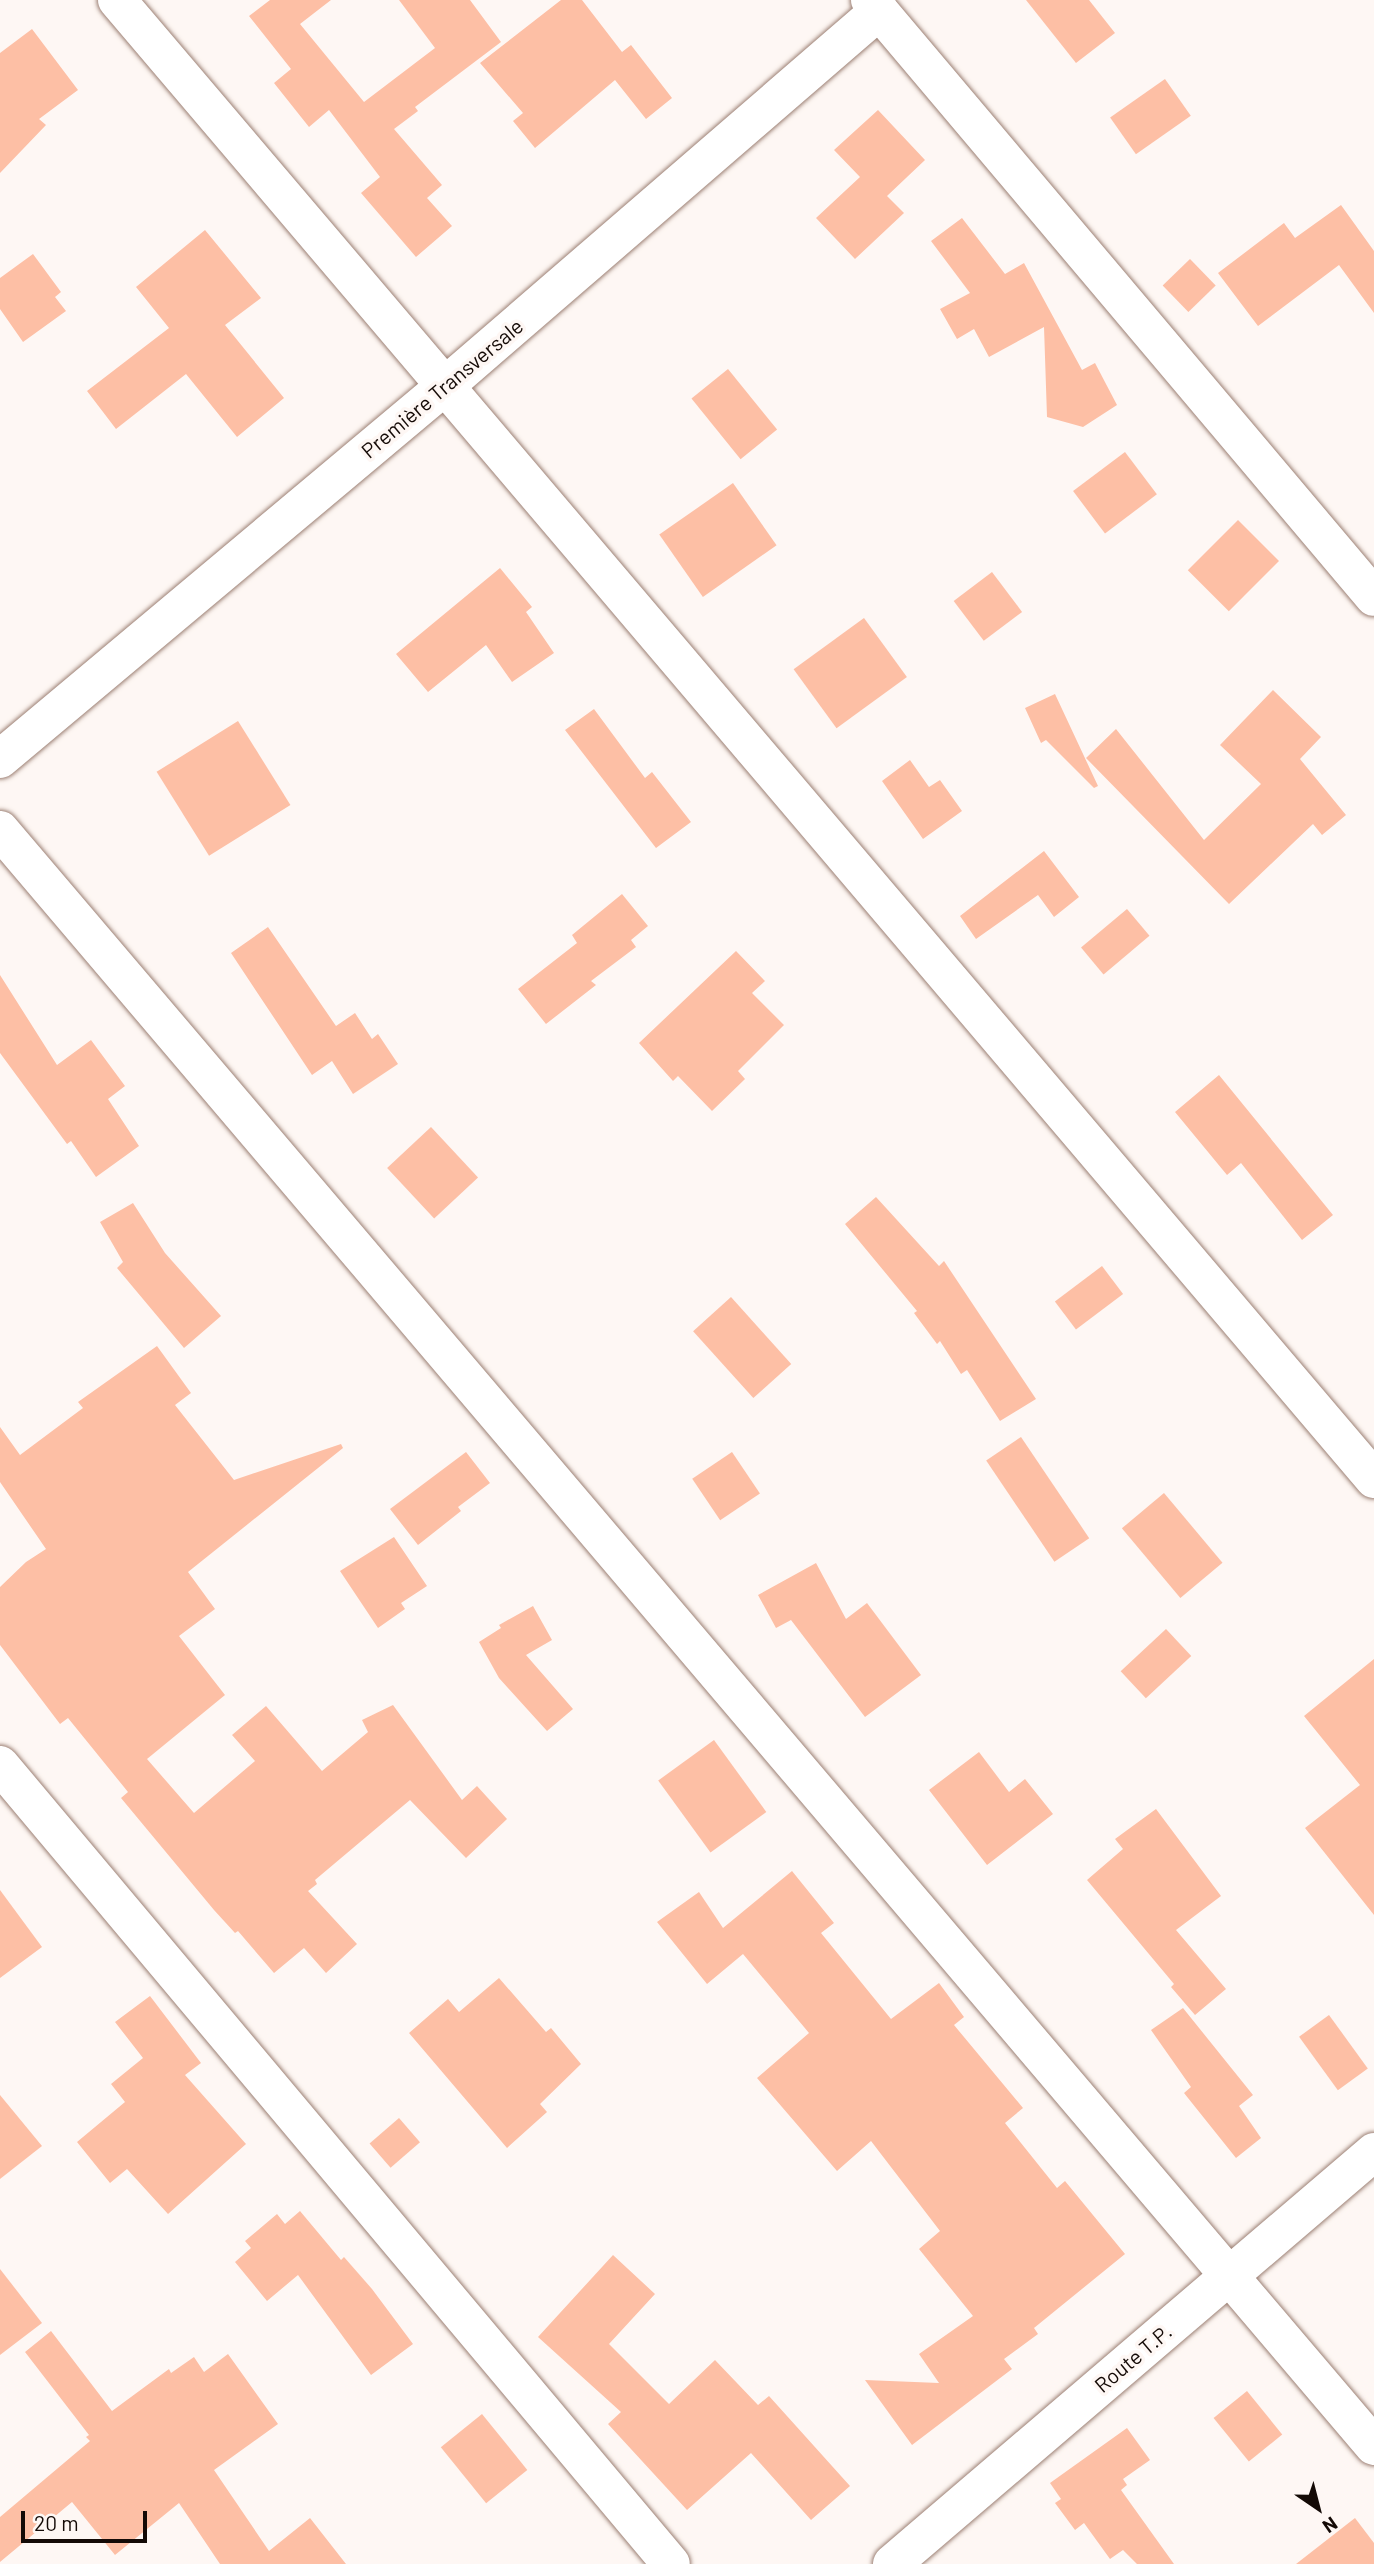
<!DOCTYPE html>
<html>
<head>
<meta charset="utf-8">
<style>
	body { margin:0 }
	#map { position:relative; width:1374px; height:2564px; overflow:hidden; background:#fef7f4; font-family:Barlow,sans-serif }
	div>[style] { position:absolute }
	.building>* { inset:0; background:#fdbfa5; transform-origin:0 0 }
	.roads { filter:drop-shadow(0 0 2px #9c8074) drop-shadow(0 0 2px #9c8074) }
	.minor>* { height:38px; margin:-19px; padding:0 19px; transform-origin:19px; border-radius:19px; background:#fff }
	span { translate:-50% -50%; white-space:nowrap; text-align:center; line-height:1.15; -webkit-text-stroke:7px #fef7f4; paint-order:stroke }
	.street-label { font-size:21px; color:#140a06 }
	.north { position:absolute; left:1283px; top:2473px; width:70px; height:70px; -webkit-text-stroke:5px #fef7f4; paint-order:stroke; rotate:145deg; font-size:19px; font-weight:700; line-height:28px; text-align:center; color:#140a06 }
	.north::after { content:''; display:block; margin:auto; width:24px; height:32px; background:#140a06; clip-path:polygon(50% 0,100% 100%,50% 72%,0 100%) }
	.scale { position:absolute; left:21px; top:2511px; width:126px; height:32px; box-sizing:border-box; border:4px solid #140a06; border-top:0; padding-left:9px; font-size:21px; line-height:24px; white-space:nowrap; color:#140a06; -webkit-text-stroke:5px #fef7f4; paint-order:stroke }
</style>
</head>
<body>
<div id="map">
	<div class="building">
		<i style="clip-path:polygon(270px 0,331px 0,300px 24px,364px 102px,435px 48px,399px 0,470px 0,501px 42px,415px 107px,418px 111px,394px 129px,442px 185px,427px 198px,452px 226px,416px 257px,361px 193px,380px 177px,329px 110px,309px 127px,274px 83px,291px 69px,249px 16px)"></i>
		<i style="clip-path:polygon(561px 0,582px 0,622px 52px,631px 45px,672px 98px,646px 119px,615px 80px,535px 148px,513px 121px,523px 113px,480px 63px)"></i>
		<i style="clip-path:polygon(1026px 0,1089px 0,1115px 33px,1076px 63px)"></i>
		<i style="clip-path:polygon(32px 29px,78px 90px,39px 119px,46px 125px,0 173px,0 53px)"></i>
		<i style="left:1165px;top:79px;width:45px;height:67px;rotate:55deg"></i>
		<i style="clip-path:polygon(878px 110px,925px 160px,887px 196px,904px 213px,855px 259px,816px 218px,860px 177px,834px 150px)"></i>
		<i style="clip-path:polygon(1341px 205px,1374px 251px,1374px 313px,1339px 265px,1258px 326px,1218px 273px,1284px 223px,1295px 238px)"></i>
		<i style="clip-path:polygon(962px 218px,1005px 274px,1024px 263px,1082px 370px,1095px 363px,1117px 405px,1083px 427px,1047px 417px,1044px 327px,989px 357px,974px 329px,957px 339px,940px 309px,970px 293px,931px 241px)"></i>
		<i style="clip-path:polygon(205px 230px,261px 298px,225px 325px,284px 398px,237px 437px,186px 374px,116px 429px,87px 391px,169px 328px,136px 287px)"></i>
		<i style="clip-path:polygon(33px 254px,61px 292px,55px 297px,66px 311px,23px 342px,0 309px,0 278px)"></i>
		<i style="left:1190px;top:259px;width:37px;height:38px;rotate:46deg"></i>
		<i style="left:728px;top:369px;width:78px;height:47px;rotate:51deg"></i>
		<i style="left:1125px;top:452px;width:53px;height:65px;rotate:53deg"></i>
		<i style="left:733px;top:483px;width:76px;height:90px;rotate:55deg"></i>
		<i style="left:1238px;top:520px;width:58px;height:71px;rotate:45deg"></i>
		<i style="clip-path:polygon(500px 568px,532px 607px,526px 612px,554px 653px,512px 682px,486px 645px,428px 692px,396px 654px)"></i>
		<i style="left:992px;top:572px;width:50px;height:48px;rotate:53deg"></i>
		<i style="left:864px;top:618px;width:73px;height:87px;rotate:54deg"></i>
		<i style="clip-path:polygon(1273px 690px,1321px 737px,1300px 759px,1346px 815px,1322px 835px,1313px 824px,1229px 904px,1086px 758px,1116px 729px,1204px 840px,1261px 784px,1220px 745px)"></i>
		<i style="clip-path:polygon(1055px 694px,1098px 786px,1094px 788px,1046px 740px,1041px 743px,1025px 708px)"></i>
		<i style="clip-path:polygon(594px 709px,645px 778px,652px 772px,691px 822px,656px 848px,565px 730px)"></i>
		<i style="left:238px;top:721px;width:99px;height:96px;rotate:58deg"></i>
		<i style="clip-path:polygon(910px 760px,929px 787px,940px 780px,962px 811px,923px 839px,882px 781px)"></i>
		<i style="clip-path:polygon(1044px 851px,1079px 897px,1054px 917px,1038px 895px,976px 939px,960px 916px)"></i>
		<i style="clip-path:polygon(622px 894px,648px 926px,631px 940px,636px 947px,591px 981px,596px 985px,546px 1024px,518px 989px,577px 943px,572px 935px)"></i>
		<i style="left:1127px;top:909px;width:35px;height:60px;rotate:50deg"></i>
		<i style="clip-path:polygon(268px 927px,336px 1026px,355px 1013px,372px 1039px,378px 1034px,398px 1064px,353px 1094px,332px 1061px,312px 1075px,231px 953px)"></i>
		<i style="clip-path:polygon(736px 951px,765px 981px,752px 993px,784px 1025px,738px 1071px,745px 1079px,712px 1111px,678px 1076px,673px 1081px,639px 1043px)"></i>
		<i style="clip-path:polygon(0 975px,57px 1065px,91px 1040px,125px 1086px,108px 1099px,139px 1146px,96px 1177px,71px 1141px,67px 1144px,0 1053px)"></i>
		<i style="clip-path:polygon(1219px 1075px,1333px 1215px,1302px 1240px,1241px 1163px,1227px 1175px,1175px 1112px)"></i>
		<i style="left:431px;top:1127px;width:69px;height:60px;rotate:47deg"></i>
		<i style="clip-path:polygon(876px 1197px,939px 1266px,944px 1261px,1036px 1399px,1000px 1421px,967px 1370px,961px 1374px,940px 1341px,937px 1344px,914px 1313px,917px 1311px,845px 1224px)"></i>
		<i style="clip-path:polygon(133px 1203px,165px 1253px,221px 1316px,184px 1348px,117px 1268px,123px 1262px,100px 1222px)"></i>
		<i style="left:1102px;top:1266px;width:35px;height:59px;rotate:53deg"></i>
		<i style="left:731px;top:1297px;width:90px;height:51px;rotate:48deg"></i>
		<i style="clip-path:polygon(157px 1346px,191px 1393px,175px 1405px,234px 1480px,341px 1444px,343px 1448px,188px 1572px,215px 1609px,179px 1636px,225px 1695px,147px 1759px,194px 1813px,255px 1761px,232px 1735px,266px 1706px,322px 1771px,368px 1732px,362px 1720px,393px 1705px,462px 1800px,477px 1786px,507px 1819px,466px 1858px,410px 1800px,315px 1880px,317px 1884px,308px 1891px,357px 1944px,326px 1973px,304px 1948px,274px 1973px,238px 1931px,235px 1933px,214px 1910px,121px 1798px,128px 1792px,68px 1718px,60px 1724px,0 1645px,0 1587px,26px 1562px,46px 1549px,0 1482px,0 1427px,20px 1455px,83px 1408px,78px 1402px)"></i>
		<i style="left:1021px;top:1437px;width:122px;height:42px;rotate:56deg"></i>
		<i style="clip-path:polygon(466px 1452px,490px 1483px,458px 1507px,461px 1511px,418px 1545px,390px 1509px)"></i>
		<i style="left:732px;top:1452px;width:50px;height:48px;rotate:56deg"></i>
		<i style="left:1164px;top:1493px;width:91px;height:55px;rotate:50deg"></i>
		<i style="clip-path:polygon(394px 1537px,427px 1586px,401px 1603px,405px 1609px,378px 1628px,340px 1571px)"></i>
		<i style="clip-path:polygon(816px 1563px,846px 1619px,867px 1603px,921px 1675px,865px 1717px,791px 1620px,776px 1628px,758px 1595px)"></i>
		<i style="clip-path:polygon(533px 1606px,552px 1640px,526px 1655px,573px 1709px,547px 1731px,499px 1678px,479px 1642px,501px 1628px,499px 1625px)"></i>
		<i style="left:1166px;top:1629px;width:37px;height:62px;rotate:47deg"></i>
		<i style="clip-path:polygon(1374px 1659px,1374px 1915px,1305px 1828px,1360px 1785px,1304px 1716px)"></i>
		<i style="left:714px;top:1740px;width:89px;height:69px;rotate:54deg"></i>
		<i style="clip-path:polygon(979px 1752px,1009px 1792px,1025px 1779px,1053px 1814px,987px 1865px,929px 1790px)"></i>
		<i style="clip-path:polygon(1156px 1809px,1221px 1896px,1176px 1930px,1226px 1989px,1195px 2015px,1171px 1987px,1174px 1984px,1087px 1880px,1123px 1849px,1115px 1839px)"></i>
		<i style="clip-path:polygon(792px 1871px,834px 1923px,821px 1933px,891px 2019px,939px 1983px,964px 2017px,954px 2025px,1023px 2108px,1005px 2123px,1057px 2188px,1065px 2181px,1125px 2254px,1034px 2328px,1038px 2334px,1004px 2359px,1012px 2369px,912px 2445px,865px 2380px,939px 2383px,919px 2354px,973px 2316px,919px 2249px,940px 2231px,871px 2141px,837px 2171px,757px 2078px,809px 2033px,743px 1954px,707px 1984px,657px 1922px,699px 1892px,723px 1928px)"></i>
		<i style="clip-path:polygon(0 1890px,42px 1947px,0 1978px)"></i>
		<i style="clip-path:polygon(499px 1978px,546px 2032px,551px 2028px,581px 2064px,540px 2104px,547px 2112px,507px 2148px,409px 2033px,448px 1999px,459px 2012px)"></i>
		<i style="clip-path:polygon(150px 1996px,201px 2063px,185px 2075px,246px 2144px,168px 2214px,127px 2169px,110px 2183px,77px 2142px,125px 2102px,111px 2084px,143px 2058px,115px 2022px)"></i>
		<i style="clip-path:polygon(1183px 2008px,1253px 2095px,1239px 2106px,1261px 2138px,1236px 2158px,1184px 2093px,1191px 2087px,1151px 2030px)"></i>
		<i style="left:1329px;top:2015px;width:66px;height:37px;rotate:54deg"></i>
		<i style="clip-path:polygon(0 2095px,42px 2146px,0 2179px)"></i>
		<i style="left:399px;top:2118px;width:32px;height:39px;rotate:49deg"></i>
		<i style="clip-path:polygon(300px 2211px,341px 2260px,344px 2257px,372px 2289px,413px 2344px,371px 2375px,298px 2275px,267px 2301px,235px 2262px,251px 2248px,245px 2241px,277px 2214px,285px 2224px)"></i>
		<i style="clip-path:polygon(613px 2255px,655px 2294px,609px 2344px,669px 2404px,715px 2360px,758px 2405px,769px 2396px,850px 2486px,811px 2520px,751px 2453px,687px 2510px,608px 2424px,621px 2412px,538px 2337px)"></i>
		<i style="clip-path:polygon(0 2269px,42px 2323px,0 2355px)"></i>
		<i style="clip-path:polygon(51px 2331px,112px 2411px,169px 2369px,171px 2373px,194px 2357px,204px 2372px,228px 2354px,278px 2424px,214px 2470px,269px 2551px,310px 2518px,346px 2564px,220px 2564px,179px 2503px,115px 2555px,72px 2502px,0 2562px,0 2517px,90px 2441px,86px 2437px,89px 2435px,25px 2352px)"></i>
		<i style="left:1247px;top:2391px;width:56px;height:43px;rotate:51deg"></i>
		<i style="left:482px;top:2414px;width:72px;height:53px;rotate:51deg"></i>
		<i style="clip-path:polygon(1127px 2428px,1150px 2460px,1123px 2479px,1127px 2485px,1121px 2490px,1174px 2564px,1137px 2564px,1123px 2550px,1110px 2559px,1084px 2523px,1075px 2530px,1055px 2503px,1061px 2499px,1050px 2483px)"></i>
		<i style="clip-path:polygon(1355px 2518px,1374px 2543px,1374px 2564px,1296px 2564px)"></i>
	</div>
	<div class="roads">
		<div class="minor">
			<i style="left:117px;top:0;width:1941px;rotate:49.64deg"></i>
			<i style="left:870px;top:0;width:781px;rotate:49.83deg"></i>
			<i style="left:0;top:759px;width:581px;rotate:-39.97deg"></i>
			<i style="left:445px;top:386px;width:574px;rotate:-40.83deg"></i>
			<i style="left:0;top:830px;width:2121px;rotate:49.63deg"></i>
			<i style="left:0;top:1765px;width:1043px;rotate:49.98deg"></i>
			<i style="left:892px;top:2564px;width:634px;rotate:-40.52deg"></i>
		</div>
	</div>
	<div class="street-label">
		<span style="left:442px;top:388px;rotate:-40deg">Première Transversale</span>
		<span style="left:1133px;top:2358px;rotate:-40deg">Route T.P.</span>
	</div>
	<div class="north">N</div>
	<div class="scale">20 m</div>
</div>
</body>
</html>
